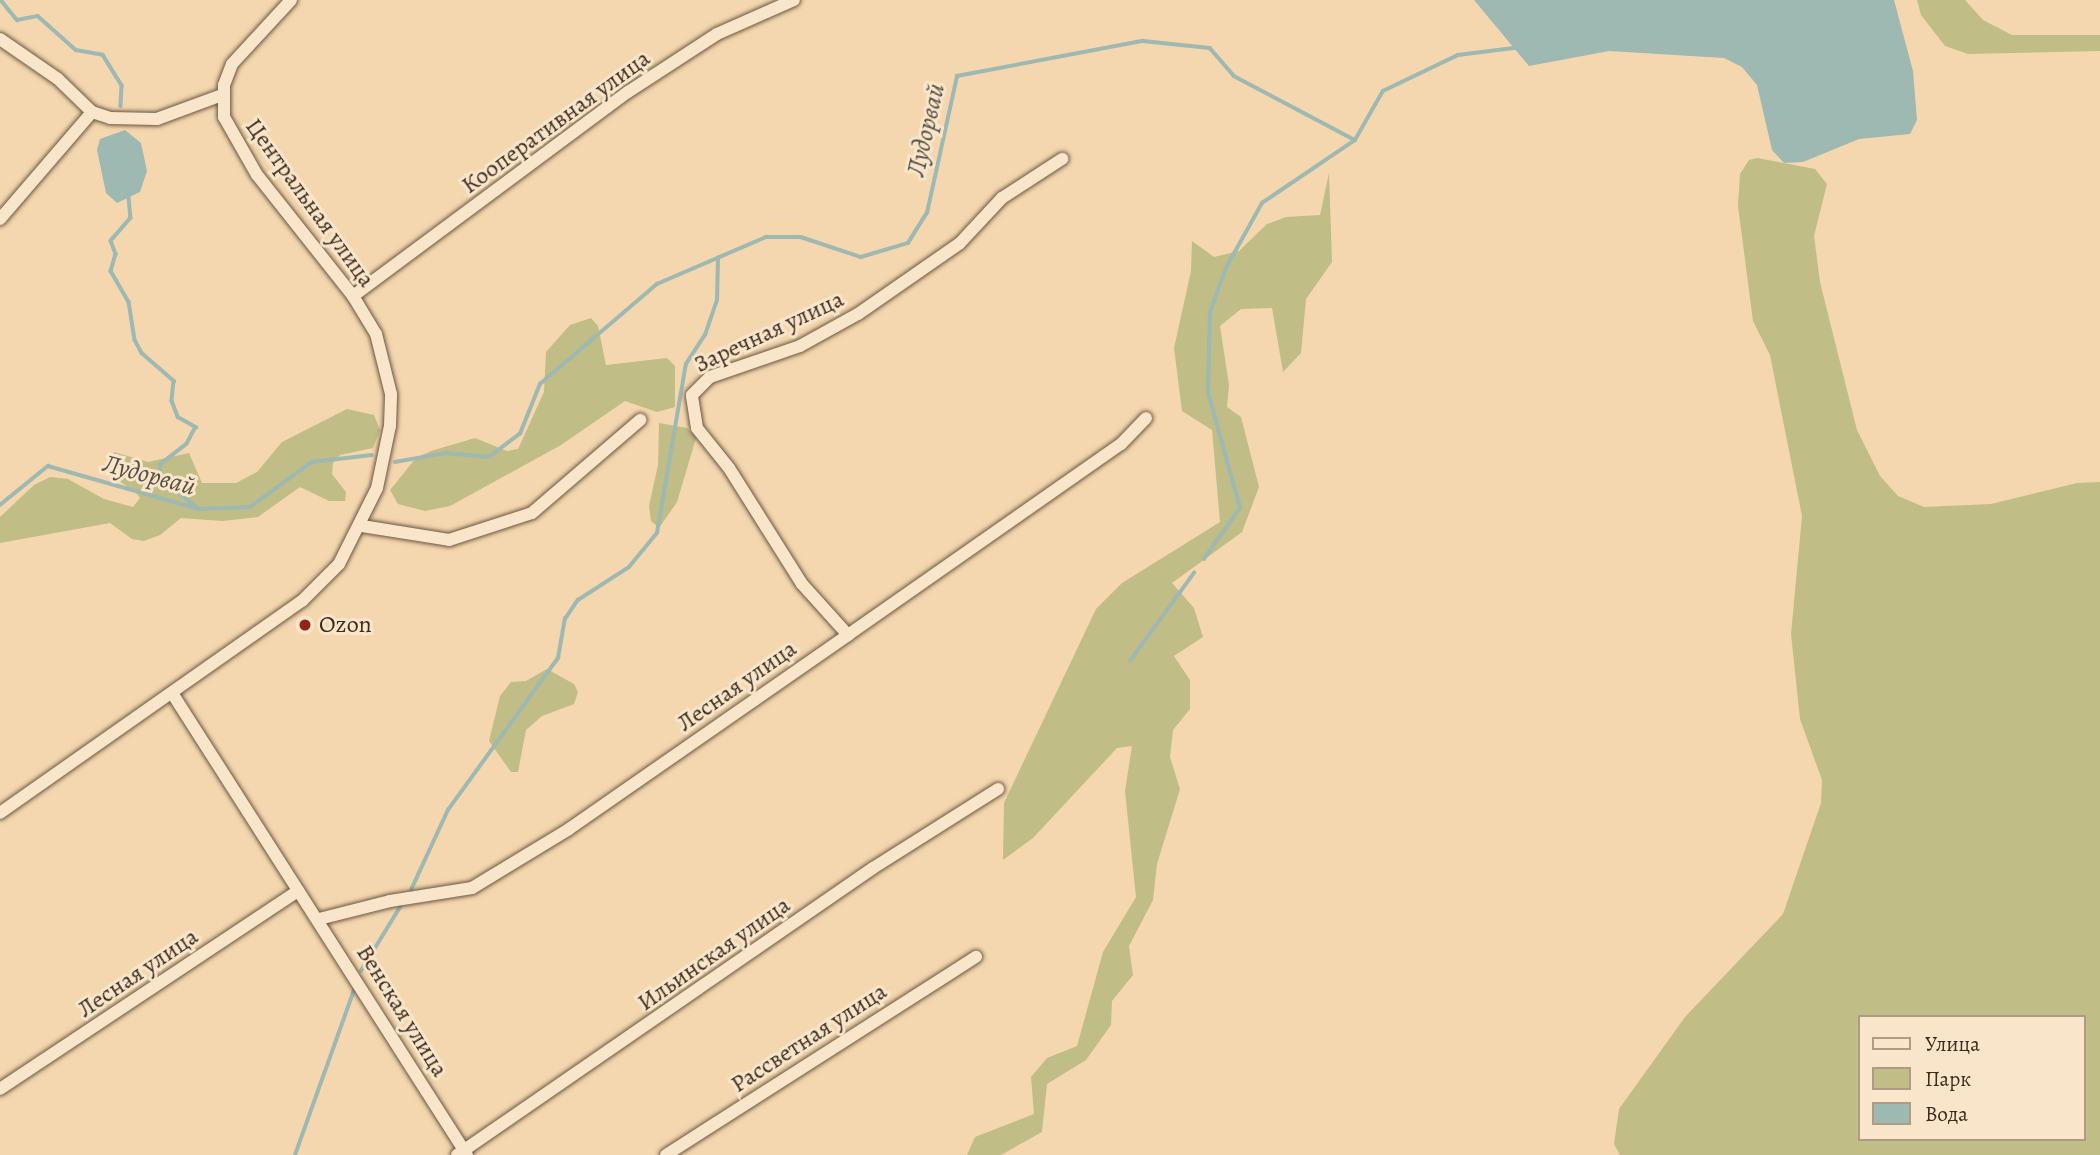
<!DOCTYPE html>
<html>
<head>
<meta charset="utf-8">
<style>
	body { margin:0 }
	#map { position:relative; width:2100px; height:1155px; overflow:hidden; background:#f4d7ae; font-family:Alegreya,serif }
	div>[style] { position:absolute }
	.green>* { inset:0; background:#c0bd87 }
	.water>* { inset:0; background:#9eb8b2 }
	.stream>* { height:3.5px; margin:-1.75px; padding:0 1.75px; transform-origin:1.75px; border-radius:1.75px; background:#9eb8b2 }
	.roads { filter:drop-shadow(0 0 2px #6b5743) drop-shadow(0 0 2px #6b5743) }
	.minor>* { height:12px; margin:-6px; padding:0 6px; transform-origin:6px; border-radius:6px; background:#f8e5ca }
	.dots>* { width:19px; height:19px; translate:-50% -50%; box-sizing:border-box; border:4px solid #f8e5ca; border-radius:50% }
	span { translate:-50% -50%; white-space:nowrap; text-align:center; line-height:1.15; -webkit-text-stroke:6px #f8e5ca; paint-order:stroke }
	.street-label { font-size:24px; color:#3d2c1f }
	.poi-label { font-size:24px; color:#3d2c1f }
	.left { translate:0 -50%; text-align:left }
	.water-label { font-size:26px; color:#554f44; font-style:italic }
	.legend { position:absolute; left:1858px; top:1015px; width:228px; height:126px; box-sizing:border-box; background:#f8e5ca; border:2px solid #ad9b86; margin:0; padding:9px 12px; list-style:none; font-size:21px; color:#3d2c1f }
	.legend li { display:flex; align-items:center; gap:14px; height:35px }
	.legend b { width:35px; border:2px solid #ad9b86 }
</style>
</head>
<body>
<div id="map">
	<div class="green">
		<i style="clip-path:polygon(1917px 0,1965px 0,1983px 20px,2012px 35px,2100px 35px,2100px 51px,1968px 54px,1945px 46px,1921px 15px)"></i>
		<i style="clip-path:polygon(evenodd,1757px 158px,1815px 169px,1827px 184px,1814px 236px,1820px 282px,1857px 430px,1880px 476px,1898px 496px,1924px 507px,1991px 504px,2077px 483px,2100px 482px,2100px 1155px,1620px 1155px,1614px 1144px,1619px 1109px,1685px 1017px,1783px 914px,1821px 803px,1822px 780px,1800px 719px,1791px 634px,1802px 516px,1770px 355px,1753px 321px,1738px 206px,1740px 174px,1749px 160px,1757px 158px,1860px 1017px,2084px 1017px,2084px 1139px,1860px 1139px,1860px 1017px)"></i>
		<i style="clip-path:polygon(1329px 173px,1332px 262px,1306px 299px,1301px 353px,1283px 372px,1272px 308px,1241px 309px,1220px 326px,1229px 385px,1227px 407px,1241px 417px,1259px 487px,1242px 532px,1172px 583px,1194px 608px,1203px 637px,1174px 656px,1190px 680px,1190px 709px,1173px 730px,1170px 757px,1180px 789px,1157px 864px,1153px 900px,1129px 946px,1133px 975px,1112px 1001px,1111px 1025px,1086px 1060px,1047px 1084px,1042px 1132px,1001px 1155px,967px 1155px,975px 1137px,1034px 1114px,1031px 1077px,1047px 1058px,1077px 1046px,1103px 952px,1136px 897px,1125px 791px,1132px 746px,1117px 748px,1033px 838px,1003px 860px,1004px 803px,1096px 609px,1122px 583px,1220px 522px,1212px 430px,1182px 411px,1174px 348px,1191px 271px,1192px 241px,1214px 257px,1239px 251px,1267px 224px,1286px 217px,1320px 215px)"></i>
		<i style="clip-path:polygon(591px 318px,598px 326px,606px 365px,667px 358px,675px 366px,675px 407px,657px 412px,625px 401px,561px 445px,450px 506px,425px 511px,398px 504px,390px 490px,416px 458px,431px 451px,475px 438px,507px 451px,518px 449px,544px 392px,546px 352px,570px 325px)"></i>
		<i style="clip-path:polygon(347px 409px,374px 415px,380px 430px,373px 448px,340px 455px,333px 463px,332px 474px,346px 492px,345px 501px,329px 501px,300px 487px,258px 517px,222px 521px,181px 518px,160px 535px,144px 541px,132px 539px,110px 523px,0 543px,0 517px,34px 485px,50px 477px,68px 479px,104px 499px,133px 507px,140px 498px,137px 494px,102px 468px,114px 452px,148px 462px,189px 453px,202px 483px,236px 483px,257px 472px,282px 442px)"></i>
		<i style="clip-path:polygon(659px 423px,687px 428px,696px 438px,677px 502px,659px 528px,651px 521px,649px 506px,658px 465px)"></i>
		<i style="clip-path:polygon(547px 669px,574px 684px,578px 692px,574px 704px,542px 716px,526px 730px,518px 772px,511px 772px,489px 741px,500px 696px,511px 682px,526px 681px)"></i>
	</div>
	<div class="water">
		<i style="clip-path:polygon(1474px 0,1894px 0,1913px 71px,1917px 120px,1910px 134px,1859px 139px,1803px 162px,1784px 163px,1772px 150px,1757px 85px,1742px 67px,1724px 58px,1609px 51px,1529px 66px)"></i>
		<i style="clip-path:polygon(125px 130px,141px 143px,147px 171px,140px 192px,117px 203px,106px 193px,97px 150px,100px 139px)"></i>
	</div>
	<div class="stream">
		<i style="left:1px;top:0;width:26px;rotate:51deg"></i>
		<i style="left:17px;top:20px;width:21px;rotate:-11deg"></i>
		<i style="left:38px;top:16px;width:51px;rotate:41.8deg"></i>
		<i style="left:76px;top:50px;width:27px;rotate:10deg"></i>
		<i style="left:103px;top:55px;width:36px;rotate:58deg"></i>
		<i style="left:122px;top:86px;width:20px;rotate:93deg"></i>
		<i style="left:129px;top:197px;width:21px;rotate:85deg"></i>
		<i style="left:131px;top:218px;width:30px;rotate:131deg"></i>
		<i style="left:111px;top:241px;width:14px;rotate:69deg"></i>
		<i style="left:116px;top:254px;width:18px;rotate:106deg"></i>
		<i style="left:111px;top:271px;width:36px;rotate:60deg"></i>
		<i style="left:129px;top:302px;width:38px;rotate:81deg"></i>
		<i style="left:135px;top:340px;width:15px;rotate:62deg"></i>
		<i style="left:142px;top:353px;width:43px;rotate:41.2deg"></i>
		<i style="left:174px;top:381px;width:20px;rotate:96deg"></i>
		<i style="left:172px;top:401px;width:17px;rotate:69deg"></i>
		<i style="left:178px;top:417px;width:21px;rotate:29deg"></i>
		<i style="left:196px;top:427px;width:19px;rotate:118deg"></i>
		<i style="left:187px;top:444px;width:33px;rotate:142deg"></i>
		<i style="left:161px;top:464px;width:13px;rotate:94deg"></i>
		<i style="left:160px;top:477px;width:50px;rotate:39.4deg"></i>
		<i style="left:395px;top:462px;width:52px;rotate:-10deg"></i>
		<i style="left:446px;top:453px;width:43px;rotate:5.3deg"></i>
		<i style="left:489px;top:457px;width:39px;rotate:-37deg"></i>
		<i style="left:520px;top:434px;width:54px;rotate:-68.2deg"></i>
		<i style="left:540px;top:384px;width:154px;rotate:-40.5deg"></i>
		<i style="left:657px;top:284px;width:119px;rotate:-23.3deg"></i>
		<i style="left:766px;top:237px;width:35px"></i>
		<i style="left:801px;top:237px;width:63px;rotate:18.4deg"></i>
		<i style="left:861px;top:257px;width:49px;rotate:-16.6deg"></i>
		<i style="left:908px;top:243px;width:36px;rotate:-58deg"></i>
		<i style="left:927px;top:213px;width:140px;rotate:-77.6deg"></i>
		<i style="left:957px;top:76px;width:189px;rotate:-10.7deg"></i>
		<i style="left:1143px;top:41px;width:67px;rotate:6deg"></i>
		<i style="left:1210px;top:48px;width:37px;rotate:49deg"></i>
		<i style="left:1234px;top:76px;width:137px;rotate:27.9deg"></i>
		<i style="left:1355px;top:140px;width:56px;rotate:-60.3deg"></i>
		<i style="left:1383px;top:91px;width:83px;rotate:-25.6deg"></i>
		<i style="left:1458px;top:55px;width:64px;rotate:-7.1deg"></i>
		<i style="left:0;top:505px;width:62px;rotate:-39.1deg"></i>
		<i style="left:48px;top:466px;width:157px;rotate:15.9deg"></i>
		<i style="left:199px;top:509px;width:51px;rotate:-2.2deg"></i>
		<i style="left:250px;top:507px;width:77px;rotate:-36deg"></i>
		<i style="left:312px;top:462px;width:60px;rotate:-6.7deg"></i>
		<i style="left:1204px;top:559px;width:62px;rotate:-54.8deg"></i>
		<i style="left:1240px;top:508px;width:119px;rotate:-105.5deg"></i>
		<i style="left:1208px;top:393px;width:81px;rotate:-88.6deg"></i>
		<i style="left:1210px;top:312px;width:47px;rotate:-70deg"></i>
		<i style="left:1226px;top:268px;width:74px;rotate:-61deg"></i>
		<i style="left:1262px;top:203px;width:112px;rotate:-34.1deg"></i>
		<i style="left:1130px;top:661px;width:109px;rotate:-54deg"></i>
		<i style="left:411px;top:890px;width:88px;rotate:-65.2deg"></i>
		<i style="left:448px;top:810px;width:188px;rotate:-54.1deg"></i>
		<i style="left:558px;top:658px;width:40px;rotate:-80deg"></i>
		<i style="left:565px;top:619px;width:23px;rotate:-56deg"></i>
		<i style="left:578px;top:600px;width:61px;rotate:-32.9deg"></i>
		<i style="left:629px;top:567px;width:44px;rotate:-50.5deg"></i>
		<i style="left:657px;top:533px;width:171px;rotate:-80.3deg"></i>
		<i style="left:686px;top:364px;width:35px;rotate:-57deg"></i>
		<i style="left:705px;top:335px;width:37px;rotate:-71deg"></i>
		<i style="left:717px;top:300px;width:42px;rotate:-88.6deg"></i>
		<i style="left:361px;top:971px;width:75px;rotate:-58.6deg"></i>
		<i style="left:295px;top:1155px;width:175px;rotate:-70.3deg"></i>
	</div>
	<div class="roads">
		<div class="minor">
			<i style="left:0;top:39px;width:70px;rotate:34.6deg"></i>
			<i style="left:58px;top:79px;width:47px;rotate:44.1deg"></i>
			<i style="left:92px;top:112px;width:19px;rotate:18deg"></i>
			<i style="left:110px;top:118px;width:47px;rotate:1.2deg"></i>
			<i style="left:157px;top:119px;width:69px;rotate:-20.3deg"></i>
			<i style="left:0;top:219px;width:141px;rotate:-49.3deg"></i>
			<i style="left:353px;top:296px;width:342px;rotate:-36.6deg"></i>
			<i style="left:628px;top:92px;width:106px;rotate:-33.1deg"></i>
			<i style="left:717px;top:34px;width:84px;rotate:-23.8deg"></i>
			<i style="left:362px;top:526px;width:88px;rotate:9.1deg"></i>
			<i style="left:449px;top:540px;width:87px;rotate:-18deg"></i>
			<i style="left:532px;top:513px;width:143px;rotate:-40.7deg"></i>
			<i style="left:848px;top:635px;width:69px;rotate:-132deg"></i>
			<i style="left:802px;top:584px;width:137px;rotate:-122.2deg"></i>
			<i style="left:729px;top:468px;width:51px;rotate:-128.7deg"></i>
			<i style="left:697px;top:428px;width:33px;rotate:-99deg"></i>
			<i style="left:692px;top:395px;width:25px;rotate:-45deg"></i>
			<i style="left:710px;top:377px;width:95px;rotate:-19deg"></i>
			<i style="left:800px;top:346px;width:66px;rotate:-28.9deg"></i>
			<i style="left:858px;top:314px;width:124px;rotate:-34.8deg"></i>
			<i style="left:960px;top:243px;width:62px;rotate:-47deg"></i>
			<i style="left:1002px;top:198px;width:72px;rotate:-33deg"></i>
			<i style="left:172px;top:693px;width:548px;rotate:57.44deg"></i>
			<i style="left:0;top:813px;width:369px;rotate:-35.1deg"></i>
			<i style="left:302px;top:601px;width:52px;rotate:-45deg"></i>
			<i style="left:339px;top:564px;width:85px;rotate:-63.4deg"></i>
			<i style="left:377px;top:488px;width:63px;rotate:-78.2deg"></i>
			<i style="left:390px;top:426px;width:32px;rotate:-88deg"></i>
			<i style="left:391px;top:394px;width:62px;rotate:-104deg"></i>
			<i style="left:376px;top:334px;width:44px;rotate:-121.2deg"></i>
			<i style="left:353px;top:296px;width:154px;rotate:-128.4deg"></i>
			<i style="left:257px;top:175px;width:67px;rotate:-119.6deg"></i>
			<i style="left:224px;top:117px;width:32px;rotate:-90deg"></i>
			<i style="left:224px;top:85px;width:22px;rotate:-69deg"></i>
			<i style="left:232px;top:64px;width:87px;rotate:-47.3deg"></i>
			<i style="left:319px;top:919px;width:73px;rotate:-14.2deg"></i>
			<i style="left:390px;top:901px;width:83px;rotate:-9deg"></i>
			<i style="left:472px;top:888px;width:114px;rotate:-31.3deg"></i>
			<i style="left:569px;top:829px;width:340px;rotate:-34.8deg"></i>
			<i style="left:848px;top:635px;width:333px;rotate:-35deg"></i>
			<i style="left:1121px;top:444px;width:36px;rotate:-46deg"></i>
			<i style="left:0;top:1089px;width:358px;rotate:-33.6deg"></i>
			<i style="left:457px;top:1155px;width:505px;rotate:-34.6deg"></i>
			<i style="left:873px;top:868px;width:148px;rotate:-32.3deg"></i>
			<i style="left:666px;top:1155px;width:368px;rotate:-32.6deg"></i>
		</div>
	</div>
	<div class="dots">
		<i style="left:305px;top:625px;background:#8f2418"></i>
	</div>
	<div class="street-label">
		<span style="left:556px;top:122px;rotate:-36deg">Кооперативная улица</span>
		<span style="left:310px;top:203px;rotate:54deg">Центральная улица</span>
		<span style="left:769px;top:332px;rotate:-25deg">Заречная улица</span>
		<span style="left:737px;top:686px;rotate:-35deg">Лесная улица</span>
		<span style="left:714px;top:954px;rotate:-35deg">Ильинская улица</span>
		<span style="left:138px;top:973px;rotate:-34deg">Лесная улица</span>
		<span style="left:402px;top:1011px;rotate:58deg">Венская улица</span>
		<span style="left:809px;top:1038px;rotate:-33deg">Рассветная улица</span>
	</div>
	<div class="poi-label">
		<span class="left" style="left:319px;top:625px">Ozon</span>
	</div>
	<div class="water-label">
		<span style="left:926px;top:130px;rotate:-77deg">Лудорвай</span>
		<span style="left:149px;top:475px;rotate:15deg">Лудорвай</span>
	</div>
	<ul class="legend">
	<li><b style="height:9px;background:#f8e5ca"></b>Улица</li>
	<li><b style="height:19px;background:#c0bd87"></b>Парк</li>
	<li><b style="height:19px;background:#9eb8b2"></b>Вода</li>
	</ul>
</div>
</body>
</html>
